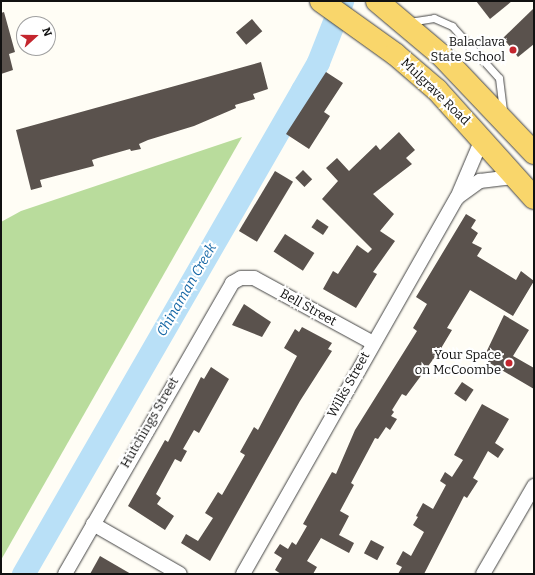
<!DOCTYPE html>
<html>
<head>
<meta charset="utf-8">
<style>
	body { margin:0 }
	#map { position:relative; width:535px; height:575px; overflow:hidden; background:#fffdf5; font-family:Bitter,serif }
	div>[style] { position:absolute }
	.forest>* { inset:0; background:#b9dc9c }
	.river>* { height:23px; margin:-11.5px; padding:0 11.5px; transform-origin:11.5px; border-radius:11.5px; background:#b9e0f7 }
	.building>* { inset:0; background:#5a524d; transform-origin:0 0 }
	.roads { filter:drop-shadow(0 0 1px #444) drop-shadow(0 0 1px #444) }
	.service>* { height:7px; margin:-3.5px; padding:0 3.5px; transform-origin:3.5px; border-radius:3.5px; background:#fff }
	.minor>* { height:14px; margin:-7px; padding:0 7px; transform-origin:7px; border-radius:7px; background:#fff }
	.primary>* { height:22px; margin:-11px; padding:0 11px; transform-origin:11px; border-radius:11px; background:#f9d66b }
	.dots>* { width:11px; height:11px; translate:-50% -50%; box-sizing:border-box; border:2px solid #fff; border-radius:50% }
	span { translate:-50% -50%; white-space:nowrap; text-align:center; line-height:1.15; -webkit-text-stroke:4px #fff; paint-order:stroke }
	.poi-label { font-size:13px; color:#111 }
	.right { translate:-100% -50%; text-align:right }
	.street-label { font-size:13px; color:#111 }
	.water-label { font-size:14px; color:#1768a6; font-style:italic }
	.frame { position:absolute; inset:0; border:2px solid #111; pointer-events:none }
	.north { position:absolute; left:16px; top:16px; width:40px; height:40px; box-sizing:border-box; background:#fff; border:1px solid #a0a0a0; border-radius:50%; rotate:69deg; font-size:11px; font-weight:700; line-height:16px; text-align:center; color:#111 }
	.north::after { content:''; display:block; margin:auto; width:14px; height:18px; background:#c4262e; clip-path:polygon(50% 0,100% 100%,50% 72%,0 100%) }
</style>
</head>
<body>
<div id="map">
	<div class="forest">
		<i style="clip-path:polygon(242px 137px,1px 560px,1px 222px,21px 211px)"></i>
	</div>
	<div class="river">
		<i style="left:23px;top:574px;width:559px;rotate:-60.04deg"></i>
		<i style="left:302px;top:90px;width:32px;rotate:-60deg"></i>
		<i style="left:318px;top:62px;width:66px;rotate:-68.5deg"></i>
	</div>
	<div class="building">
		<i style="clip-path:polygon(476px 1px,512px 1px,490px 19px)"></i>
		<i style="clip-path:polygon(534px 8px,534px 44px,518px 57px,503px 38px)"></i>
		<i style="clip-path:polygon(4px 12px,15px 52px,9px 54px,13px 70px,1px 74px,1px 13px)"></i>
		<i style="left:252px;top:19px;width:16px;height:21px;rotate:50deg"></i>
		<i style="clip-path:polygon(261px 62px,268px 89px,253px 94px,255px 99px,235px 105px,236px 108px,194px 126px,148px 140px,139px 144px,141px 149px,131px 151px,130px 149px,98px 158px,92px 160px,94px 166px,40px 180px,42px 187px,31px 190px,16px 130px)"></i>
		<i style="clip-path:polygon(326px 72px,343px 83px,324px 112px,330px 116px,309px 149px,286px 134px)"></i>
		<i style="clip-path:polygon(399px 132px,415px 150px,406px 158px,412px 164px,373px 194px,394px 214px,380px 231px,395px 241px,373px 272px,377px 274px,356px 308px,323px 289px,333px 271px,338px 274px,357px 245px,368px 253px,372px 249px,322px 199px,338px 181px,326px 168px,337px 158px,349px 171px,376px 145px,380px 150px)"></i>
		<i style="left:303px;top:170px;width:13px;height:11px;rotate:45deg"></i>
		<i style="left:275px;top:171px;width:21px;height:70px;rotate:31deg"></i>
		<i style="clip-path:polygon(466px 214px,476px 220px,471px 228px,478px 233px,472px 243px,482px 248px,477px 256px,516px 280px,521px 271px,534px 281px,513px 316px,470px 290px,447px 328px,452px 330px,440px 350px,406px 396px,402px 394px,392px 410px,394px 412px,391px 416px,397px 419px,390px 430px,386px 427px,378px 439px,375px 438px,351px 483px,354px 485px,340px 511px,349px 516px,339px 535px,354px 543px,349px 553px,321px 538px,307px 561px,317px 567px,313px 574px,281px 574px,275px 570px,282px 558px,274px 553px,280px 544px,288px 549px,292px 542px,296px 545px,307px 526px,303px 524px,332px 472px,336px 474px,355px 430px,417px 331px,413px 328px,427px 304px,416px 297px)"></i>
		<i style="left:317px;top:219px;width:14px;height:10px;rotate:34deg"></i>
		<i style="left:285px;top:234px;width:35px;height:21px;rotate:33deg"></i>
		<i style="clip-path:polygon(244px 304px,271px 322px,262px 337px,232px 325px)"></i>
		<i style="clip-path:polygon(504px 315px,529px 330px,513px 356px,534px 368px,534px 389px,483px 359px)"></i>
		<i style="clip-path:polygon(302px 327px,332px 343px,328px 349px,332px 351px,300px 401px,210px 561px,181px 543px,186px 534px,198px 541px,213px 518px,205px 513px,218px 492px,222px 495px,245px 455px,240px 452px,254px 427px,258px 430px,297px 356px,284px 348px,295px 329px,299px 332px)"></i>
		<i style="clip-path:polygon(211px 367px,229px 379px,199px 433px,194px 430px,183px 449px,187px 451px,181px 462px,175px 459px,156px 494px,161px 498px,157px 504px,174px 516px,165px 530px,128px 506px,165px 440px,168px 442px,201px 377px,204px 379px)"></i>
		<i style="left:462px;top:382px;width:14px;height:14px;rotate:34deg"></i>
		<i style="clip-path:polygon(482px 404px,509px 419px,495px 443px,504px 449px,498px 458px,488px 451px,473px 478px,478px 481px,467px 498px,464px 496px,424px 574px,398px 574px,402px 567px,396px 564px,403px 551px,411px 556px,424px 532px,413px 525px,418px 517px,416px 516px,423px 503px,433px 509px,446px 485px,440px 481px,445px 472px,452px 477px,463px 460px,454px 455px)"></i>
		<i style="left:371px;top:540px;width:15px;height:15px;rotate:28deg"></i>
		<i style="clip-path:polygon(100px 556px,131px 574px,90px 574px)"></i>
	</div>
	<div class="roads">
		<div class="service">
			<i style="left:409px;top:22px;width:25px;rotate:-9deg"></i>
			<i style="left:434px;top:18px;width:20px;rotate:24deg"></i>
			<i style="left:452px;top:26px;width:70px;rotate:47.9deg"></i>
			<i style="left:499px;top:78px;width:35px;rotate:83deg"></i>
		</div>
		<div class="minor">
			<i style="left:459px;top:196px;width:26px;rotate:-36deg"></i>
			<i style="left:480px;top:181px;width:35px;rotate:-7deg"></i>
			<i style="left:93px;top:524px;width:100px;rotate:29.9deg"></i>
			<i style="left:65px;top:574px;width:336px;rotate:-60.1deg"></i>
			<i style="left:232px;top:283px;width:10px;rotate:-29deg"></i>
			<i style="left:241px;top:278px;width:13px"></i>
			<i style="left:254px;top:278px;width:136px;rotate:28.6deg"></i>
			<i style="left:243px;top:574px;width:433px;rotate:-60.4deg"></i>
			<i style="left:457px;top:198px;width:64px;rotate:-67deg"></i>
			<i style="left:483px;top:574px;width:102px;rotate:-59.9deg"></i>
		</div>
		<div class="primary">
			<i style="left:321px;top:1px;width:91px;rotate:35.6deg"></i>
			<i style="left:395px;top:54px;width:55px;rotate:40.6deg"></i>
			<i style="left:437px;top:90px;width:145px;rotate:48.1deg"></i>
			<i style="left:377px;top:1px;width:84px;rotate:40.2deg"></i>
			<i style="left:441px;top:55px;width:135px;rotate:46.5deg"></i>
		</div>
	</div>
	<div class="dots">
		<i style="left:513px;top:50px;background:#c4262e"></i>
		<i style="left:509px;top:363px;background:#c4262e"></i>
	</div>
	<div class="poi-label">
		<span class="right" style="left:505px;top:50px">Balaclava<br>State School</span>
		<span class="right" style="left:501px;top:363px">Your Space<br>on McCoombe</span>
	</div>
	<div class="street-label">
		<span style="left:435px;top:92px;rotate:44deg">Mulgrave Road</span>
		<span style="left:308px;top:308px;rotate:29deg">Bell Street</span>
		<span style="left:349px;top:385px;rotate:-61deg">Wilks Street</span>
		<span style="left:150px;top:423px;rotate:-60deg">Hutchings Street</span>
	</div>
	<div class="water-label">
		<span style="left:187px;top:290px;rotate:-60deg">Chinaman Creek</span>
	</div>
	<div class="frame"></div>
	<div class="north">N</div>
</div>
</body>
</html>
